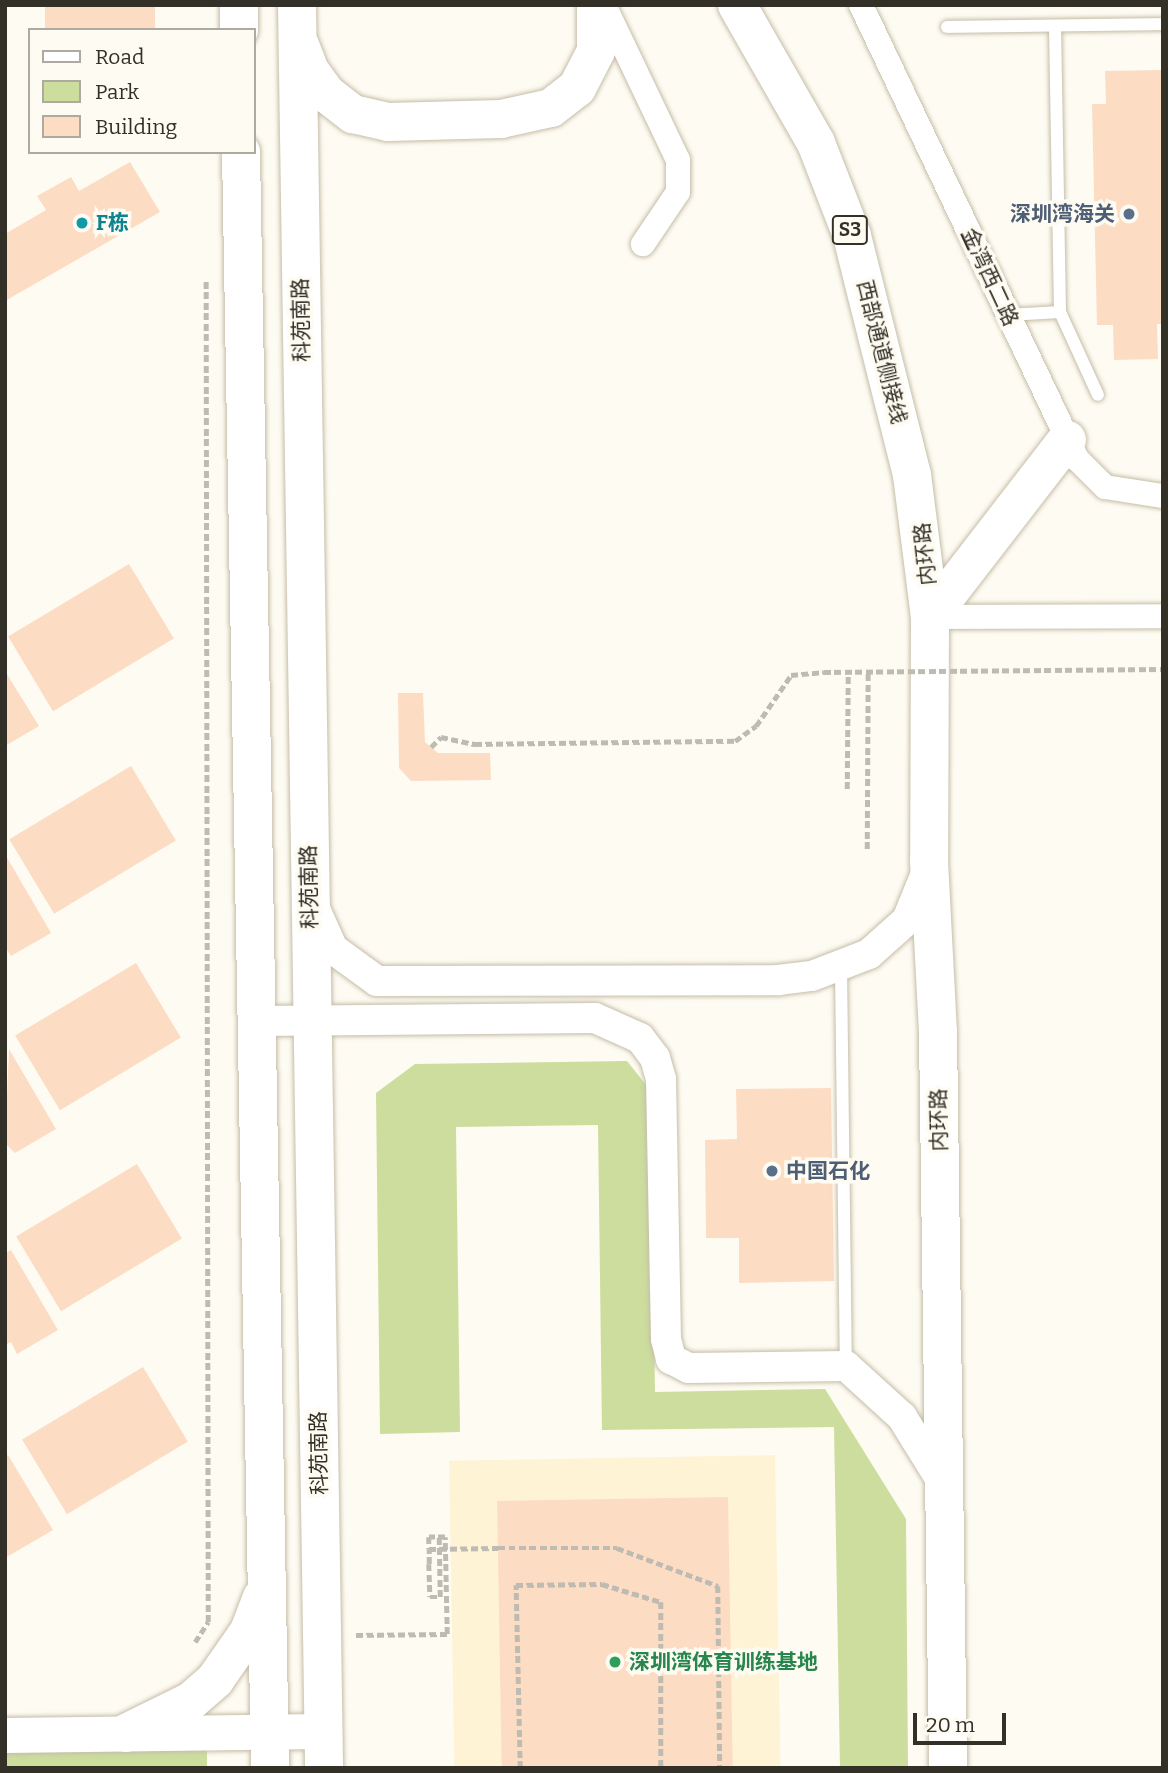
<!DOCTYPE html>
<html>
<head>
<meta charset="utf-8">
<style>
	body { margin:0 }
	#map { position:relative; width:1168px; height:1773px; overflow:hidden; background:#fefbf2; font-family:Bitter,"Noto Sans SC",serif }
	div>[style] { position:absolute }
	.built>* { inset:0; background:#fff3d5; transform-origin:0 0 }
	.green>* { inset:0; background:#ccdd9e }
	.building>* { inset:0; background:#fddcc4; transform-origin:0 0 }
	.path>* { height:4.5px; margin-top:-2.25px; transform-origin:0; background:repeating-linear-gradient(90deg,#bebbb2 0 7px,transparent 0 10.5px) }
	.roads { filter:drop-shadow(0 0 2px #c5bda7) drop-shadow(0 0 2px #c5bda7) }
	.service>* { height:12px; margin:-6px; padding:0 6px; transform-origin:6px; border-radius:6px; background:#fff }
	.minor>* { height:24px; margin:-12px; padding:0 12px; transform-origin:12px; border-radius:12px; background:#fff }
	.tertiary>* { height:30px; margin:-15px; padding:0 15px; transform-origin:15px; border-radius:15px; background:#fff }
	.secondary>* { height:35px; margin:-17.5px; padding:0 17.5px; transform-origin:17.5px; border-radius:17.5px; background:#fff }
	.primary>* { height:38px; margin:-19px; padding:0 19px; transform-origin:19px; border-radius:19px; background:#fff }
	.trunk>* { height:38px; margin:-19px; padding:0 19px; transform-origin:19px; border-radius:19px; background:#fff }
	.motorway>* { height:38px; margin:-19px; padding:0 19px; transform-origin:19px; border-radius:19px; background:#fff }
	.path-bridge>* { height:4.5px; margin-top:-2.25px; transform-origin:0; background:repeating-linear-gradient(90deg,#bebbb2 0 7px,transparent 0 10.5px) }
	.dots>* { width:19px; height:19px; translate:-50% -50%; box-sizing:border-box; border:4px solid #fefbf2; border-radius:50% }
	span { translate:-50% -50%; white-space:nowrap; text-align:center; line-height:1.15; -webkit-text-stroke:7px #fefbf2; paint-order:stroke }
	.shield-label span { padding:2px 5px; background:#fefbf2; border:2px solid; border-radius:5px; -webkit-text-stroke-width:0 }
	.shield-label { font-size:19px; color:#333027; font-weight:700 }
	.service-label { font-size:21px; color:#4e5e75; font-weight:700 }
	.right { translate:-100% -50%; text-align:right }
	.left { translate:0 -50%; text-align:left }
	.culture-label { font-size:21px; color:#0d838f; font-weight:700 }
	.street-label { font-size:21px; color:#333027 }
	.leisure-label { font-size:21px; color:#27864d; font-weight:700 }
	.frame { position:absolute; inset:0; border:7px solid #333027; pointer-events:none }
	.legend { position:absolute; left:28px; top:28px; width:228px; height:126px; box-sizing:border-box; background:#fefbf2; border:2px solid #adaaa1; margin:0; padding:9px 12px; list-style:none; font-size:21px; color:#333027 }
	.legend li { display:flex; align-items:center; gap:14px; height:35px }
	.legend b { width:35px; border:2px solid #adaaa1 }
	.scale { position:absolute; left:913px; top:1713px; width:93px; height:32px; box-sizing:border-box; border:4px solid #333027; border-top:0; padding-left:9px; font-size:21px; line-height:24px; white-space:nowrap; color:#333027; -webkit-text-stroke:5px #fefbf2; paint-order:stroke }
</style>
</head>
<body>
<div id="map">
	<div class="built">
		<i style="left:775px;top:1455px;width:313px;height:326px;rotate:89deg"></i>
	</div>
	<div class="green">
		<i style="clip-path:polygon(627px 1061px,650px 1090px,655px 1392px,825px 1389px,906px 1519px,908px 1768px,840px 1768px,834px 1427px,602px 1430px,598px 1125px,456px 1127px,460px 1432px,380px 1434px,376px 1093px,415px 1064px)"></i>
		<i style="clip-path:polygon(207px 1748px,207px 1768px,5px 1768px,5px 1752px)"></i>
	</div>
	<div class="building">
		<i style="left:45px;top:5px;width:110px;height:25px"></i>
		<i style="clip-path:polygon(1163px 70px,1163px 324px,1157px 324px,1158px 359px,1114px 360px,1113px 325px,1097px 325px,1092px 104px,1106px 104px,1105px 71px)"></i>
		<i style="clip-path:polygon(130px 162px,160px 212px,5px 301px,5px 234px,46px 210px,37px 196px,71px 177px,79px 191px)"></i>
		<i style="left:129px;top:564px;width:87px;height:141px;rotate:59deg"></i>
		<i style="clip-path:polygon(5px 671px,39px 726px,5px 746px)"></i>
		<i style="clip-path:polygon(398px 693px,423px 693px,425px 742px,438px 753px,490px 753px,491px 780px,411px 781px,399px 768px)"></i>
		<i style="left:131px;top:766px;width:87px;height:142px;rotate:59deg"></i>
		<i style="clip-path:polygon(5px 854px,51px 933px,11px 956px,5px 947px)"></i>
		<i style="left:136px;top:963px;width:87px;height:141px;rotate:59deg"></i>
		<i style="clip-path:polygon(9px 1049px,56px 1129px,15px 1153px,5px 1143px)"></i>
		<i style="clip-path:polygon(831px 1088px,834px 1281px,739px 1283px,739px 1238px,706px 1238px,705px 1140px,737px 1139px,736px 1089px)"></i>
		<i style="left:137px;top:1164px;width:87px;height:141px;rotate:59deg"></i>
		<i style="clip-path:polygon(11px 1250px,58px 1330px,17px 1354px,11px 1342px,5px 1345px,5px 1253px)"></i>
		<i style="left:143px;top:1367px;width:87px;height:141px;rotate:59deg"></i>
		<i style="clip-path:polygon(8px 1455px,53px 1530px,5px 1558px,5px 1457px)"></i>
		<i style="left:728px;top:1497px;width:271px;height:231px;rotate:89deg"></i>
	</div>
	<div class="path">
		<i style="left:431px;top:747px;width:14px;rotate:-45deg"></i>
		<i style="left:441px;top:737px;width:35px;rotate:12deg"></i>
		<i style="left:475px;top:744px;width:260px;rotate:-0.7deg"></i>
		<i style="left:735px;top:741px;width:26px;rotate:-36deg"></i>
		<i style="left:756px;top:726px;width:62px;rotate:-55.5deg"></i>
		<i style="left:791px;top:675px;width:33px;rotate:-5deg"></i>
		<i style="left:847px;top:789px;width:117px;rotate:-89.5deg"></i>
		<i style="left:867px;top:849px;width:177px;rotate:-89.7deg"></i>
		<i style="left:498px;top:1548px;width:119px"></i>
		<i style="left:617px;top:1548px;width:108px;rotate:20.6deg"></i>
		<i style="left:718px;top:1586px;width:182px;rotate:89.4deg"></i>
		<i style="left:429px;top:1564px;width:33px;rotate:88deg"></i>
		<i style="left:430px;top:1597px;width:10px"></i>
		<i style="left:440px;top:1597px;width:60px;rotate:-91deg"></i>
		<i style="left:356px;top:1635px;width:91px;rotate:-0.6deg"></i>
		<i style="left:447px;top:1634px;width:97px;rotate:-91.2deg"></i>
		<i style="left:445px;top:1537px;width:16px;rotate:180deg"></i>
		<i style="left:429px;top:1537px;width:12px;rotate:90deg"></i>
		<i style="left:195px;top:1642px;width:24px;rotate:-57deg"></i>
		<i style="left:208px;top:1622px;width:1343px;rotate:-90.09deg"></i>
		<i style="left:520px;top:1768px;width:183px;rotate:-91.3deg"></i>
		<i style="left:516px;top:1585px;width:86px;rotate:-0.7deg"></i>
		<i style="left:602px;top:1584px;width:62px;rotate:17deg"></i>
		<i style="left:661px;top:1602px;width:166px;rotate:90deg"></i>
	</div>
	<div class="roads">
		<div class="service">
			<i style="left:1055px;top:26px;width:286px;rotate:89deg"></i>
			<i style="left:1060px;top:312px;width:91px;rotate:65.4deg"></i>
			<i style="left:947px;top:27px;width:216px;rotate:-0.8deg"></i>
			<i style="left:1008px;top:315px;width:52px;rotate:-3.3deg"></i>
			<i style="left:841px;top:967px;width:399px;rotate:89.3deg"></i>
		</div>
		<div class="minor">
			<i style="left:604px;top:5px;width:172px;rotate:64.5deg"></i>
			<i style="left:678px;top:160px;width:32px;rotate:90deg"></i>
			<i style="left:678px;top:192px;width:63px;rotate:123.9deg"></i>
			<i style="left:861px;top:5px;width:503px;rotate:64.56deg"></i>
			<i style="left:1077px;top:459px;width:40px;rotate:45deg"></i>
			<i style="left:1105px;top:487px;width:59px;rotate:8.8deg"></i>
			<i style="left:930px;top:617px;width:233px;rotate:-0.2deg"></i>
		</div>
		<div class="tertiary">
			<i style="left:315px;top:909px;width:44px;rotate:65.8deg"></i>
			<i style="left:333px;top:949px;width:54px;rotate:36deg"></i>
			<i style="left:377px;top:981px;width:401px;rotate:-0.1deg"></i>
			<i style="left:778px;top:980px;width:34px;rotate:-7deg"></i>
			<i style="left:812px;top:976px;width:61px;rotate:-21.1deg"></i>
			<i style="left:869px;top:954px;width:51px;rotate:-41.8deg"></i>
			<i style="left:907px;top:920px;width:53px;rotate:-67.8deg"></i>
			<i style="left:257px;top:1021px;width:338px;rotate:-0.5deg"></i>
			<i style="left:595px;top:1018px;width:49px;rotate:24deg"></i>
			<i style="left:640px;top:1038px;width:25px;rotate:53deg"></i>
			<i style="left:655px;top:1058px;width:22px;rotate:74deg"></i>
			<i style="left:661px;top:1079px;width:260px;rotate:88.9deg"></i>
			<i style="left:666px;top:1339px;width:21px;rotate:76deg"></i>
			<i style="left:671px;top:1359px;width:20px;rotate:27deg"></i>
			<i style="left:689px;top:1368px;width:157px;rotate:-0.7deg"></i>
			<i style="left:846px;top:1366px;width:76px;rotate:42.3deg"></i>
			<i style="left:902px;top:1417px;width:78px;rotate:58.2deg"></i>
		</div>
		<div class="secondary">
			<i style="left:5px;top:1735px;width:318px;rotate:-0.7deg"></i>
		</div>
		<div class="primary">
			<i style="left:239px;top:5px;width:25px;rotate:90deg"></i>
			<i style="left:297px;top:5px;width:1763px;rotate:89.12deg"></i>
			<i style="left:300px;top:45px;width:28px;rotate:69deg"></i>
			<i style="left:310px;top:71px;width:29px;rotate:54deg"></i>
			<i style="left:327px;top:94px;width:33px;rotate:38deg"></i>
			<i style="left:353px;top:114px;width:36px;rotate:13deg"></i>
			<i style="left:388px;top:122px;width:113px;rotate:-1.5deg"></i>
			<i style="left:501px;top:119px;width:51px;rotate:-12.4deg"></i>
			<i style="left:551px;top:108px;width:33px;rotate:-38deg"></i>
			<i style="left:577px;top:88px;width:42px;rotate:-62.8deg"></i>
			<i style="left:596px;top:51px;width:46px;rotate:-90deg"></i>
			<i style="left:241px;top:152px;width:1616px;rotate:88.97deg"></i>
			<i style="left:126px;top:1733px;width:72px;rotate:-26.2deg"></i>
			<i style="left:191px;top:1701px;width:32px;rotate:-41deg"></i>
			<i style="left:215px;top:1680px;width:60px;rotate:-55.2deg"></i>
			<i style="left:249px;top:1631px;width:36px;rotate:-69deg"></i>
		</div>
		<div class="trunk">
			<i style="left:912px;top:475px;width:143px;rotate:82.8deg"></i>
			<i style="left:930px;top:617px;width:244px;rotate:90.2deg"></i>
			<i style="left:929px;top:861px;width:171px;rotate:87deg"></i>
			<i style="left:938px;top:1032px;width:736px;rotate:89.22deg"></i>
			<i style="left:930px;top:617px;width:224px;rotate:-52.3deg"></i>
		</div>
		<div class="motorway">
			<i style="left:737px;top:5px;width:159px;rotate:60.2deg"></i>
			<i style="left:816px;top:143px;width:100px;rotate:68.8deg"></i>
			<i style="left:852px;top:236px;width:246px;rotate:75.9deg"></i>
		</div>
	</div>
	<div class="path-bridge">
		<i style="left:824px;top:672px;width:339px;rotate:-0.5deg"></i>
		<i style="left:429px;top:1564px;width:15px;rotate:-90deg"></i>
		<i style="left:429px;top:1549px;width:69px;rotate:-0.8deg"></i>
	</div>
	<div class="dots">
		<i style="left:1129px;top:214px;background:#5c6f8a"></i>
		<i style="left:82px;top:223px;background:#0f9aa8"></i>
		<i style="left:772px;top:1171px;background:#5c6f8a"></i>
		<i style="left:615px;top:1662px;background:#2e9e5b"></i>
	</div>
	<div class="shield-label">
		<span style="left:850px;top:230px">S3</span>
	</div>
	<div class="service-label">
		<span class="right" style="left:1115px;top:214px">深圳湾海关</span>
		<span class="left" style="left:786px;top:1171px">中国石化</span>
	</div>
	<div class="culture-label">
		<span class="left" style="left:96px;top:223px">F栋</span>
	</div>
	<div class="street-label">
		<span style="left:990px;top:277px;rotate:65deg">金湾西二路</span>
		<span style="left:301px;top:320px;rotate:-91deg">科苑南路</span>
		<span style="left:882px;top:352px;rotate:76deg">西部通道侧接线</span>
		<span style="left:925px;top:554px;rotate:-96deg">内环路</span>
		<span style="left:309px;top:887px;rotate:-91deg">科苑南路</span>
		<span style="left:939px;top:1120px;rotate:-91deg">内环路</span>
		<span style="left:319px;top:1453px;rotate:-91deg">科苑南路</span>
	</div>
	<div class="leisure-label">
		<span class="left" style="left:629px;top:1662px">深圳湾体育训练基地</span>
	</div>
	<div class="frame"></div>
	<ul class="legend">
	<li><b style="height:9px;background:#fff"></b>Road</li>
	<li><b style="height:19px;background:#ccdd9e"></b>Park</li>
	<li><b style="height:19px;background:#fddcc4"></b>Building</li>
	</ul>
	<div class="scale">20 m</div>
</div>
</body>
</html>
